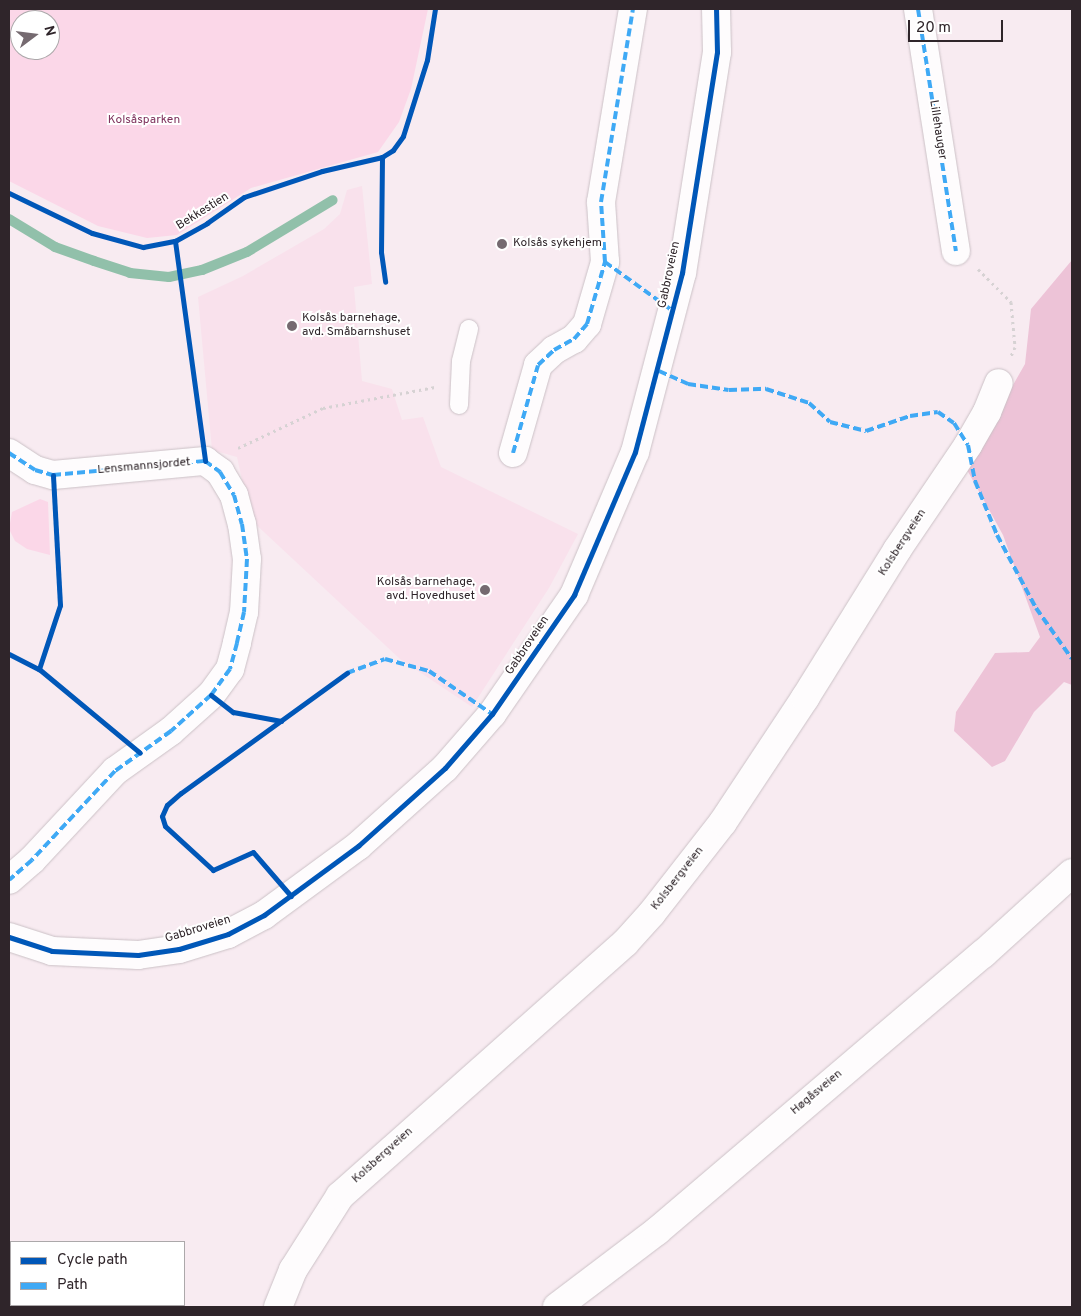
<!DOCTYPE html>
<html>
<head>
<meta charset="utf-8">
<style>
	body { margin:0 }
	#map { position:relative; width:1081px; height:1316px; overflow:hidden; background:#f8ebf1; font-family:Overpass,sans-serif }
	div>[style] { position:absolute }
	.built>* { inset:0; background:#f9e1ec }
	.green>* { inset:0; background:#fbd7e8 }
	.forest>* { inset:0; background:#edc3d7 }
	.stream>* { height:10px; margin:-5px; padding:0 5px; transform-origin:5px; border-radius:5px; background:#91c0aa }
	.path>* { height:3px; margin-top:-1.5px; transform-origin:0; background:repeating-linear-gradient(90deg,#d6d2d3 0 2.5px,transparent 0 6.5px) }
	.roads { filter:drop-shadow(0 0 1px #cbc1c6) drop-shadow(0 0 1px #cbc1c6) }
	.service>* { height:18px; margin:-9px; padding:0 9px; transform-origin:9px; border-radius:9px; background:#fefcfd }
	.minor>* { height:28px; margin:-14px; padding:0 14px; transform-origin:14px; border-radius:14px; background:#fefcfd }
	.quiet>* { height:4px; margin-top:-2px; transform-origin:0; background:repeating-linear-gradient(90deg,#3fa9f5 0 8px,transparent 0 12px) }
	.cycleway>* { height:5px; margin:-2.5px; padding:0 2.5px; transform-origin:2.5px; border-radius:2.5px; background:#0057b8 }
	.dots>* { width:14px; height:14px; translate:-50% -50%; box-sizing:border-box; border:2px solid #fff; border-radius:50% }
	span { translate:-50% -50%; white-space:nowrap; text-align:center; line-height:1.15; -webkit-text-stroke:4px #fff; paint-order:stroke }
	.park-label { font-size:12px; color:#7e315c }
	.street-label { font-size:12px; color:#2f252a }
	.poi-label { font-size:12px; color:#2f252a }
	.left { translate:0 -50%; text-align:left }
	.right { translate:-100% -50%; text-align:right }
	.frame { position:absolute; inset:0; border:10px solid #2f252a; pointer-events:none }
	.legend { position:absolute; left:10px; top:1241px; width:175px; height:65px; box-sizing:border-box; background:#fff; border:1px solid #aca8aa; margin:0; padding:6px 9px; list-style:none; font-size:15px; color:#2f252a }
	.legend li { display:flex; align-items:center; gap:10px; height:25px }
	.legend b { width:25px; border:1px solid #aca8aa }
	.north { position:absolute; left:10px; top:10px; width:50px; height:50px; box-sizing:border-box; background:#fff; border:1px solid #aca8aa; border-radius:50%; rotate:75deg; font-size:14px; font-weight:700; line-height:20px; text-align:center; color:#2f252a }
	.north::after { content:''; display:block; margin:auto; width:18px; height:22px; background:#756a70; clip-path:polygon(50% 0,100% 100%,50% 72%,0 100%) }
	.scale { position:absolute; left:908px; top:20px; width:95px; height:22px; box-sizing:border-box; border:2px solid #2f252a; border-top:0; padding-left:6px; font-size:15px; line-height:18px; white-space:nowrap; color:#2f252a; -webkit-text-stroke:4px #fff; paint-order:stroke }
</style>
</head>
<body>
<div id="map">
	<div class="built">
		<i style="clip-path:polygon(362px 186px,372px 284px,354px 287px,362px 381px,392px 389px,402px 420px,423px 417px,441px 467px,578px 534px,549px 588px,472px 707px,400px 659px,251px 520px,237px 457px,212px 450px,198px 297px,243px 276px,324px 229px,340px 214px,347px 190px)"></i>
	</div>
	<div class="green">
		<i style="clip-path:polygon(evenodd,9px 9px,428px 9px,411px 89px,399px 122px,378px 152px,251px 188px,177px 235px,147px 238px,98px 226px,9px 181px,9px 9px,20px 20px,50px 20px,50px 50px,20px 50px,20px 20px)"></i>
		<i style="clip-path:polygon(40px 499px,48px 502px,50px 555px,27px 549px,15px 541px,9px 529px,12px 512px)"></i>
	</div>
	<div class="forest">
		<i style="clip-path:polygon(1072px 260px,1072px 685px,1064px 682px,1034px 712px,1005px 761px,992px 767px,954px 731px,956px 712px,995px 653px,1029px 652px,1040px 637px,1003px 535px,966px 468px,1025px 364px,1031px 309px)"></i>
	</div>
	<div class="stream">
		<i style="left:9px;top:219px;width:54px;rotate:31.3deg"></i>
		<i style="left:55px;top:247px;width:41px;rotate:19.7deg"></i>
		<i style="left:94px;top:261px;width:38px;rotate:18deg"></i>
		<i style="left:130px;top:273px;width:39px;rotate:6deg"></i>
		<i style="left:169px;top:277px;width:34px;rotate:-12deg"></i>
		<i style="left:202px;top:270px;width:48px;rotate:-21.8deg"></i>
		<i style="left:247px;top:252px;width:100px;rotate:-31.2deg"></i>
	</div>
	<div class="path">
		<i style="left:978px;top:269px;width:47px;rotate:45deg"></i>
		<i style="left:1011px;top:302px;width:45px;rotate:84.9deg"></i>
		<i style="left:1015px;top:347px;width:10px;rotate:114deg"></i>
		<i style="left:238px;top:448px;width:94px;rotate:-25.2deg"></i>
		<i style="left:323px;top:408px;width:114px;rotate:-10.6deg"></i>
	</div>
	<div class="roads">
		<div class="service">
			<i style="left:459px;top:405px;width:44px;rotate:-87.4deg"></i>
			<i style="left:461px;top:361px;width:33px;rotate:-76deg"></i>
		</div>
		<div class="minor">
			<i style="left:918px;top:9px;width:245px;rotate:81.1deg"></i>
			<i style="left:9px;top:453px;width:31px;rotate:33deg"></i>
			<i style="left:35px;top:470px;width:19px;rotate:16deg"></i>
			<i style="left:53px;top:475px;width:153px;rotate:-5.3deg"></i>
			<i style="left:205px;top:461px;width:19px;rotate:36deg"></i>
			<i style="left:220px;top:472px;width:27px;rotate:59deg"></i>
			<i style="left:234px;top:495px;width:30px;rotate:75deg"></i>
			<i style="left:242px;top:524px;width:35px;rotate:82deg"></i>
			<i style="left:247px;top:559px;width:53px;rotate:93.2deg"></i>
			<i style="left:244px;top:612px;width:32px;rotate:103deg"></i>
			<i style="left:237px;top:643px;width:27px;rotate:105deg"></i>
			<i style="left:230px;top:669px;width:32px;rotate:126deg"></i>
			<i style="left:211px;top:695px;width:54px;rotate:138deg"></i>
			<i style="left:171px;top:731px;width:69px;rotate:144.5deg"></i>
			<i style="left:115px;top:771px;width:122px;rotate:133deg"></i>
			<i style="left:32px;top:860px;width:30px;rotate:139deg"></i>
			<i style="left:513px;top:453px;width:91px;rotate:-74.1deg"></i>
			<i style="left:538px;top:365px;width:22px;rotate:-43deg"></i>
			<i style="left:554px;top:350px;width:23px;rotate:-29deg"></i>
			<i style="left:574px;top:339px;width:20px;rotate:-49deg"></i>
			<i style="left:587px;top:324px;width:65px;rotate:-73.8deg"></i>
			<i style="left:605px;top:262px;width:60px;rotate:-93.8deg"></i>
			<i style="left:601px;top:202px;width:196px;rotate:-80.6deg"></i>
			<i style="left:9px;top:937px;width:45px;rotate:18deg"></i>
			<i style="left:52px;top:951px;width:86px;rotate:2.7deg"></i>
			<i style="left:138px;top:955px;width:41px;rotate:-8.3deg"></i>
			<i style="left:179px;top:949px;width:51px;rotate:-17deg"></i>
			<i style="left:228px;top:934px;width:41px;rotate:-27.8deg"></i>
			<i style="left:264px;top:915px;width:117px;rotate:-36.3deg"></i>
			<i style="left:358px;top:846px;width:117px;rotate:-41.9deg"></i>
			<i style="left:445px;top:768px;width:72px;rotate:-49deg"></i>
			<i style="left:492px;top:714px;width:145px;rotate:-55.4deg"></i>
			<i style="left:574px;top:595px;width:155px;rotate:-66.9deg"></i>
			<i style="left:635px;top:452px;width:185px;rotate:-75.3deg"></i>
			<i style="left:682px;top:273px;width:224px;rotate:-81deg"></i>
			<i style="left:717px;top:52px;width:43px;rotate:-91.3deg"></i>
			<i style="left:278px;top:1307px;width:40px;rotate:-68deg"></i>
			<i style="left:293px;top:1270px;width:88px;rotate:-57.6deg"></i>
			<i style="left:340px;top:1196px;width:381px;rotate:-41.6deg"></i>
			<i style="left:625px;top:943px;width:40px;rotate:-48deg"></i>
			<i style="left:652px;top:913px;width:115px;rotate:-52deg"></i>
			<i style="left:723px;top:822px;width:149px;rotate:-56.5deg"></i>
			<i style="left:805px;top:698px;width:174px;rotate:-58.1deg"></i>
			<i style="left:897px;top:550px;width:127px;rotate:-55.9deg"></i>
			<i style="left:968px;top:445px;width:38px;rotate:-60deg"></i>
			<i style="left:987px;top:412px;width:31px;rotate:-68deg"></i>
			<i style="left:557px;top:1307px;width:126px;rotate:-37.2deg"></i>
			<i style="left:657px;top:1231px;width:428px;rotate:-40.4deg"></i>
			<i style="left:983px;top:954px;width:120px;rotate:-42.3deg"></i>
		</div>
	</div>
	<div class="quiet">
		<i style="left:918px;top:9px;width:245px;rotate:81.1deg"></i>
		<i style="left:605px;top:262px;width:84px;rotate:35.8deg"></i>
		<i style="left:659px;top:371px;width:32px;rotate:24deg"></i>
		<i style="left:688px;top:384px;width:41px;rotate:8.3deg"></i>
		<i style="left:729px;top:390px;width:37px;rotate:-2deg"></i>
		<i style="left:766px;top:389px;width:45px;rotate:18deg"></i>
		<i style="left:809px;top:403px;width:28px;rotate:42deg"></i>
		<i style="left:830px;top:422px;width:37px;rotate:14deg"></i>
		<i style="left:866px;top:431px;width:46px;rotate:-18.8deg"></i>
		<i style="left:910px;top:416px;width:28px;rotate:-8deg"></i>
		<i style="left:938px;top:412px;width:19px;rotate:35deg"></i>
		<i style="left:954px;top:423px;width:26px;rotate:58deg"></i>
		<i style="left:968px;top:445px;width:37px;rotate:79deg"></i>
		<i style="left:975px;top:481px;width:58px;rotate:67.8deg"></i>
		<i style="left:997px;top:535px;width:83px;rotate:61.9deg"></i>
		<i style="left:1036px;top:608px;width:62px;rotate:54.8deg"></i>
		<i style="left:9px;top:453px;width:31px;rotate:33deg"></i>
		<i style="left:35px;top:470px;width:19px;rotate:16deg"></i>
		<i style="left:53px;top:475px;width:153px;rotate:-5.3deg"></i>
		<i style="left:205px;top:461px;width:19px;rotate:36deg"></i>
		<i style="left:220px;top:472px;width:27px;rotate:59deg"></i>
		<i style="left:234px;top:495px;width:30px;rotate:75deg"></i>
		<i style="left:242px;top:524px;width:35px;rotate:82deg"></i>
		<i style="left:247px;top:559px;width:53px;rotate:93.2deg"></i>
		<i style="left:244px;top:612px;width:32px;rotate:103deg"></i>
		<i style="left:237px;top:643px;width:27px;rotate:105deg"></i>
		<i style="left:230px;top:669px;width:32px;rotate:126deg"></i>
		<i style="left:211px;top:695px;width:54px;rotate:138deg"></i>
		<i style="left:171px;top:731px;width:69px;rotate:144.5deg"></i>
		<i style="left:115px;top:771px;width:122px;rotate:133deg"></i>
		<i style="left:32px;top:860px;width:30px;rotate:139deg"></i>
		<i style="left:513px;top:453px;width:91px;rotate:-74.1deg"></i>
		<i style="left:538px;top:365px;width:22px;rotate:-43deg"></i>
		<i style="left:554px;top:350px;width:23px;rotate:-29deg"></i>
		<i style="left:574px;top:339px;width:20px;rotate:-49deg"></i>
		<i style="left:587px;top:324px;width:65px;rotate:-73.8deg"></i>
		<i style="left:605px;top:262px;width:60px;rotate:-93.8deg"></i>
		<i style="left:601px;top:202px;width:196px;rotate:-80.6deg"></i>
		<i style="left:347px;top:673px;width:40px;rotate:-20.2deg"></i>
		<i style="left:385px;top:659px;width:46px;rotate:15.3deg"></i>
		<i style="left:429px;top:671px;width:76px;rotate:34.3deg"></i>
	</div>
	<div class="cycleway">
		<i style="left:382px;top:157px;width:95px;rotate:90.6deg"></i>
		<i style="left:381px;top:252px;width:30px;rotate:82deg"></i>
		<i style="left:9px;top:193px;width:92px;rotate:25.7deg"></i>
		<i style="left:92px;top:233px;width:53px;rotate:15.4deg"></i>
		<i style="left:143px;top:247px;width:33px;rotate:-11deg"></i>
		<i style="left:175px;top:241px;width:37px;rotate:-29deg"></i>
		<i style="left:207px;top:223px;width:45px;rotate:-35.1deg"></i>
		<i style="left:244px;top:197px;width:82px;rotate:-18.4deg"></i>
		<i style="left:322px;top:171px;width:62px;rotate:-13.1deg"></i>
		<i style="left:382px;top:157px;width:13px;rotate:-32deg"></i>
		<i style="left:393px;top:150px;width:17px;rotate:-54deg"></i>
		<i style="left:403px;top:136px;width:80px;rotate:-72.5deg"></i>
		<i style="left:427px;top:60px;width:52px;rotate:-81.1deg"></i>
		<i style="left:175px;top:241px;width:222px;rotate:82.2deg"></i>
		<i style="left:9px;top:654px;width:34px;rotate:27deg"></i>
		<i style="left:39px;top:669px;width:131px;rotate:39.7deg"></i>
		<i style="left:39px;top:669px;width:67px;rotate:-71.8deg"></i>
		<i style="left:60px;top:605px;width:130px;rotate:-93.1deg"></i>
		<i style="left:211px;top:695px;width:28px;rotate:38deg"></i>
		<i style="left:233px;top:712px;width:49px;rotate:10.6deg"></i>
		<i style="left:291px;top:896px;width:58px;rotate:-130.8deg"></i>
		<i style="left:253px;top:852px;width:44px;rotate:155.8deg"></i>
		<i style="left:213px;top:870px;width:65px;rotate:-137.5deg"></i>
		<i style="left:165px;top:826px;width:10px;rotate:-107deg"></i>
		<i style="left:162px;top:816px;width:12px;rotate:-66deg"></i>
		<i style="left:167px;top:805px;width:18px;rotate:-41deg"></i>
		<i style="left:181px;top:793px;width:205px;rotate:-35.9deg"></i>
		<i style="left:9px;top:937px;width:45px;rotate:18deg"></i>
		<i style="left:52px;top:951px;width:86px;rotate:2.7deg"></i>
		<i style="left:138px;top:955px;width:41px;rotate:-8.3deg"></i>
		<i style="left:179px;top:949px;width:51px;rotate:-17deg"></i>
		<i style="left:228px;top:934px;width:41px;rotate:-27.8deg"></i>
		<i style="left:264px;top:915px;width:117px;rotate:-36.3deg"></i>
		<i style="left:358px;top:846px;width:117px;rotate:-41.9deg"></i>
		<i style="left:445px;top:768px;width:72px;rotate:-49deg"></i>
		<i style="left:492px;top:714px;width:145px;rotate:-55.4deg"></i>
		<i style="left:574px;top:595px;width:155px;rotate:-66.9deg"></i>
		<i style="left:635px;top:452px;width:185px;rotate:-75.3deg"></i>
		<i style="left:682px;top:273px;width:224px;rotate:-81deg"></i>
		<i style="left:717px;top:52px;width:43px;rotate:-91.3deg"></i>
	</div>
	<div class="dots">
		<i style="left:502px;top:244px;background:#756a70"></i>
		<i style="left:292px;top:326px;background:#756a70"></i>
		<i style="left:485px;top:590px;background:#756a70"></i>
	</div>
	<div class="park-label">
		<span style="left:144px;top:121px">Kolsåsparken</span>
	</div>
	<div class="street-label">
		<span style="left:937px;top:130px;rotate:81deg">Lillehauger</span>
		<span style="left:203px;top:212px;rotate:-32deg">Bekkestien</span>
		<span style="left:670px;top:275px;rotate:-78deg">Gabbroveien</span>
		<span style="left:144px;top:467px;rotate:-5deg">Lensmannsjordet</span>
		<span style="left:903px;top:543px;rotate:-57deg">Kolsbergveien</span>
		<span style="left:528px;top:646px;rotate:-56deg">Gabbroveien</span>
		<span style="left:678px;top:879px;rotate:-52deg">Kolsbergveien</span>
		<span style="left:198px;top:930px;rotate:-17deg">Gabbroveien</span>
		<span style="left:817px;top:1093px;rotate:-40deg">Høgåsveien</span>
		<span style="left:383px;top:1156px;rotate:-42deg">Kolsbergveien</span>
	</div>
	<div class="poi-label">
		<span class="left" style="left:513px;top:244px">Kolsås sykehjem</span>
		<span class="left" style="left:302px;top:326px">Kolsås barnehage,<br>avd. Småbarnshuset</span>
		<span class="right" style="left:475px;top:590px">Kolsås barnehage,<br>avd. Hovedhuset</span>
	</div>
	<div class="frame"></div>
	<ul class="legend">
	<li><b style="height:6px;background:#0057b8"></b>Cycle path</li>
	<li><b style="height:6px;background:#3fa9f5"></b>Path</li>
	</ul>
	<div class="north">N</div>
	<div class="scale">20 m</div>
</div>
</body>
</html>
